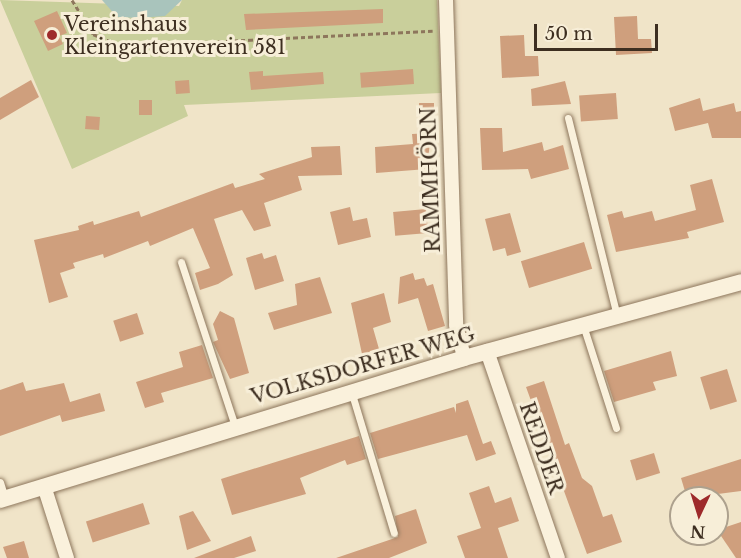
<!DOCTYPE html>
<html>
<head>
<meta charset="utf-8">
<style>
	body { margin:0 }
	#map { position:relative; width:741px; height:558px; overflow:hidden; background:#f0e4c8; font-family:"Libre Baskerville",serif }
	div>[style] { position:absolute }
	.green>* { inset:0; background:#c9cf9b }
	.water>* { inset:0; background:#a9c4bc }
	.building>* { inset:0; background:#cf9f7d; transform-origin:0 0 }
	.path>* { height:3px; margin-top:-1.5px; transform-origin:0; background:repeating-linear-gradient(90deg,#8d765c 0 4.5px,transparent 0 7.5px) }
	.roads { filter:drop-shadow(0 0 2px #8d765c) drop-shadow(0 0 2px #8d765c) }
	.service>* { height:7px; margin:-3.5px; padding:0 3.5px; transform-origin:3.5px; border-radius:3.5px; background:#faf1dc }
	.minor>* { height:14px; margin:-7px; padding:0 7px; transform-origin:7px; border-radius:7px; background:#faf1dc }
	.tertiary>* { height:16px; margin:-8px; padding:0 8px; transform-origin:8px; border-radius:8px; background:#faf1dc }
	.dots>* { width:16px; height:16px; translate:-50% -50%; box-sizing:border-box; border:3px solid #f7eed8; border-radius:50% }
	span { translate:-50% -50%; white-space:nowrap; text-align:center; line-height:1.15; -webkit-text-stroke:6px #f7eed8; paint-order:stroke }
	.poi-label { font-size:20px; color:#3d2e20 }
	.left { translate:0 -50%; text-align:left }
	.street-label { font-size:20px; color:#3d2e20 }
	.north { position:absolute; left:669px; top:486px; width:60px; height:60px; box-sizing:border-box; background:#f7eed8; border:2px solid #ada18e; border-radius:50%; rotate:184deg; font-size:16px; font-weight:700; line-height:24px; text-align:center; color:#3d2e20 }
	.north::after { content:''; display:block; margin:auto; width:21px; height:27px; background:#9e2a2b; clip-path:polygon(50% 0,100% 100%,50% 72%,0 100%) }
	.scale { position:absolute; left:534px; top:24px; width:124px; height:27px; box-sizing:border-box; border:3px solid #3d2e20; border-top:0; padding-left:8px; font-size:18px; line-height:21px; white-space:nowrap; color:#3d2e20; -webkit-text-stroke:4px #f7eed8; paint-order:stroke }
</style>
</head>
<body>
<div id="map">
	<div class="green">
		<i style="clip-path:polygon(0 0,179px 6px,182px 0,437px 0,441px 93px,184px 105px,188px 116px,72px 169px)"></i>
	</div>
	<div class="water">
		<i style="clip-path:polygon(102px 0,182px 0,165px 16px,139px 18px,117px 17px)"></i>
	</div>
	<div class="building">
		<i style="clip-path:polygon(383px 9px,383px 23px,246px 30px,244px 14px)"></i>
		<i style="clip-path:polygon(57px 11px,67px 33px,59px 36px,63px 44px,48px 51px,34px 21px)"></i>
		<i style="clip-path:polygon(637px 16px,638px 39px,651px 39px,652px 53px,616px 55px,614px 17px)"></i>
		<i style="clip-path:polygon(524px 35px,525px 56px,538px 56px,539px 76px,502px 78px,500px 36px)"></i>
		<i style="left:413px;top:69px;width:15px;height:53px;rotate:86deg"></i>
		<i style="clip-path:polygon(263px 71px,263px 76px,323px 72px,324px 84px,251px 90px,249px 72px)"></i>
		<i style="clip-path:polygon(31px 80px,39px 97px,0 120px,0 98px)"></i>
		<i style="left:189px;top:80px;width:13px;height:14px;rotate:86deg"></i>
		<i style="clip-path:polygon(565px 81px,571px 104px,532px 106px,531px 89px)"></i>
		<i style="left:616px;top:93px;width:26px;height:37px;rotate:86deg"></i>
		<i style="clip-path:polygon(700px 98px,703px 111px,734px 103px,736px 112px,741px 111px,741px 138px,712px 138px,708px 123px,675px 131px,669px 108px)"></i>
		<i style="left:139px;top:100px;width:13px;height:15px"></i>
		<i style="left:419px;top:103px;width:15px;height:15px"></i>
		<i style="left:86px;top:116px;width:14px;height:13px;rotate:4deg"></i>
		<i style="clip-path:polygon(480px 128px,502px 128px,503px 152px,542px 142px,544px 151px,563px 145px,569px 169px,531px 179px,528px 169px,482px 170px)"></i>
		<i style="clip-path:polygon(431px 133px,427px 169px,376px 173px,375px 147px,413px 144px,412px 134px)"></i>
		<i style="clip-path:polygon(340px 146px,342px 175px,298px 176px,302px 190px,264px 203px,271px 226px,254px 231px,242px 210px,214px 219px,233px 275px,218px 284px,200px 290px,195px 273px,210px 268px,193px 228px,150px 246px,148px 241px,104px 258px,103px 254px,73px 263px,75px 268px,60px 273px,68px 297px,49px 303px,34px 240px,79px 230px,78px 226px,93px 221px,94px 225px,139px 211px,141px 217px,233px 183px,235px 188px,265px 179px,259px 174px,312px 157px,311px 147px)"></i>
		<i style="clip-path:polygon(712px 179px,724px 222px,687px 232px,689px 238px,616px 252px,607px 215px,622px 211px,624px 218px,652px 211px,655px 221px,696px 210px,690px 185px)"></i>
		<i style="clip-path:polygon(350px 207px,353px 221px,367px 218px,371px 237px,338px 245px,330px 212px)"></i>
		<i style="left:426px;top:209px;width:24px;height:33px;rotate:85deg"></i>
		<i style="clip-path:polygon(510px 213px,521px 252px,507px 256px,505px 248px,493px 251px,485px 219px)"></i>
		<i style="left:584px;top:242px;width:28px;height:66px;rotate:73deg"></i>
		<i style="clip-path:polygon(262px 253px,264px 259px,276px 255px,284px 281px,255px 290px,246px 258px)"></i>
		<i style="clip-path:polygon(413px 273px,415px 280px,424px 278px,427px 286px,433px 284px,445px 326px,428px 331px,418px 298px,398px 304px,400px 277px)"></i>
		<i style="clip-path:polygon(320px 277px,332px 313px,274px 330px,268px 313px,297px 305px,295px 284px)"></i>
		<i style="clip-path:polygon(384px 293px,391px 322px,373px 328px,379px 349px,362px 354px,351px 303px)"></i>
		<i style="clip-path:polygon(220px 311px,234px 318px,249px 373px,230px 379px,213px 342px,218px 340px,213px 324px)"></i>
		<i style="left:137px;top:313px;width:22px;height:25px;rotate:72deg"></i>
		<i style="clip-path:polygon(202px 345px,213px 378px,161px 393px,164px 402px,145px 408px,136px 382px,183px 367px,179px 352px)"></i>
		<i style="clip-path:polygon(671px 351px,677px 376px,653px 382px,656px 390px,614px 402px,604px 371px)"></i>
		<i style="left:727px;top:369px;width:34px;height:28px;rotate:73deg"></i>
		<i style="clip-path:polygon(544px 381px,565px 445px,569px 443px,582px 478px,592px 486px,603px 517px,612px 514px,622px 542px,587px 554px,526px 387px)"></i>
		<i style="clip-path:polygon(23px 382px,26px 391px,64px 383px,70px 402px,100px 393px,105px 411px,62px 422px,60px 415px,0 436px,0 390px)"></i>
		<i style="clip-path:polygon(468px 400px,483px 444px,491px 441px,496px 454px,476px 461px,467px 435px,378px 459px,370px 433px,454px 407px,456px 413px,456px 404px)"></i>
		<i style="clip-path:polygon(359px 436px,366px 459px,347px 465px,345px 460px,300px 478px,306px 494px,232px 515px,221px 479px)"></i>
		<i style="left:654px;top:453px;width:21px;height:25px;rotate:73deg"></i>
		<i style="clip-path:polygon(741px 459px,741px 491px,687px 498px,681px 478px)"></i>
		<i style="clip-path:polygon(489px 486px,495px 503px,511px 497px,519px 521px,498px 528px,508px 558px,465px 558px,457px 536px,481px 528px,469px 493px)"></i>
		<i style="left:143px;top:503px;width:22px;height:60px;rotate:72deg"></i>
		<i style="clip-path:polygon(416px 509px,427px 543px,389px 558px,336px 558px,398px 537px,395px 516px)"></i>
		<i style="clip-path:polygon(193px 511px,211px 541px,187px 550px,179px 516px)"></i>
		<i style="clip-path:polygon(741px 522px,741px 558px,736px 558px,717px 530px)"></i>
		<i style="clip-path:polygon(251px 536px,256px 551px,234px 558px,194px 558px)"></i>
		<i style="clip-path:polygon(24px 541px,29px 558px,7px 558px,3px 547px)"></i>
	</div>
	<div class="path">
		<i style="left:72px;top:0;width:40px;rotate:58deg"></i>
		<i style="left:93px;top:34px;width:30px;rotate:23deg"></i>
		<i style="left:121px;top:46px;width:312px;rotate:-2.8deg"></i>
	</div>
	<div class="roads">
		<div class="service">
			<i style="left:568px;top:118px;width:204px;rotate:76.1deg"></i>
			<i style="left:181px;top:262px;width:173px;rotate:71.8deg"></i>
			<i style="left:583px;top:325px;width:108px;rotate:72.2deg"></i>
			<i style="left:352px;top:394px;width:145px;rotate:73.2deg"></i>
			<i style="left:0;top:482px;width:17px;rotate:73deg"></i>
		</div>
		<div class="minor">
			<i style="left:446px;top:0;width:325px;rotate:88.2deg"></i>
			<i style="left:456px;top:325px;width:34px;rotate:76deg"></i>
			<i style="left:487px;top:351px;width:219px;rotate:71.1deg"></i>
			<i style="left:44px;top:486px;width:76px;rotate:72.3deg"></i>
		</div>
		<div class="tertiary">
			<i style="left:0;top:500px;width:485px;rotate:-17deg"></i>
			<i style="left:464px;top:358px;width:287px;rotate:-15.3deg"></i>
		</div>
	</div>
	<div class="dots">
		<i style="left:52px;top:35px;background:#9e2a2b"></i>
	</div>
	<div class="poi-label">
		<span class="left" style="left:64px;top:36px">Vereinshaus<br>Kleingartenverein 581</span>
	</div>
	<div class="street-label">
		<span style="left:431px;top:180px;rotate:-92deg">RAMMHÖRN</span>
		<span style="left:363px;top:366px;rotate:-16deg">VOLKSDORFER WEG</span>
		<span style="left:541px;top:448px;rotate:71deg">REDDER</span>
	</div>
	<div class="north">N</div>
	<div class="scale">50 m</div>
</div>
</body>
</html>
